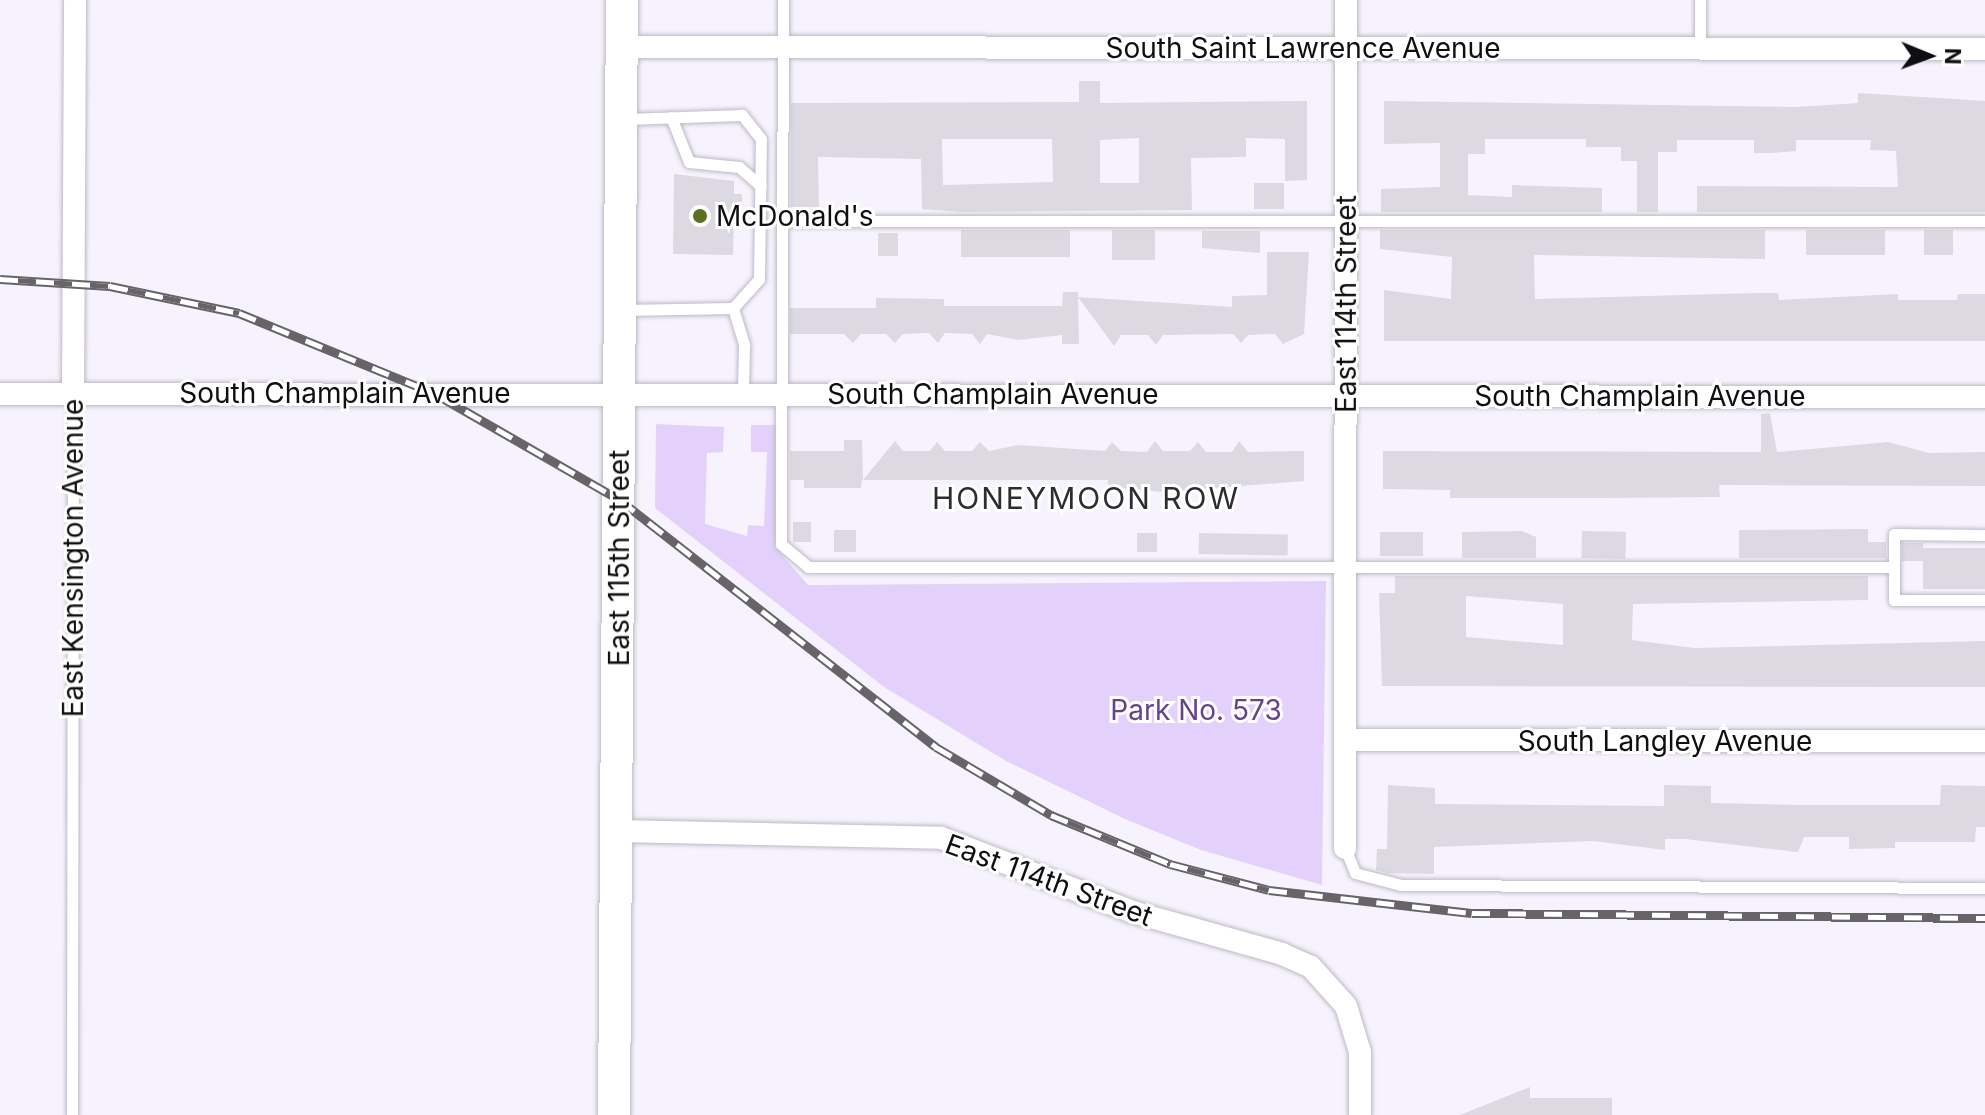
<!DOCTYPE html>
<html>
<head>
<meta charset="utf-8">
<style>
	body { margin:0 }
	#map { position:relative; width:1985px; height:1115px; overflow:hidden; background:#f7f3fe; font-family:Inter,sans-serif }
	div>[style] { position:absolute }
	.green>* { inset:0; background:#e3d1fc }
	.building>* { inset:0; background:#ddd9e3; transform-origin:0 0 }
	.roads { filter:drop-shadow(0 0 2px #bdb9c4) drop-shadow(0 0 2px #bdb9c4) }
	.lane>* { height:11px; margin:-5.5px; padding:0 5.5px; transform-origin:5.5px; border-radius:5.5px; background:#fff }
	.street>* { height:22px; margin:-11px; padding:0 11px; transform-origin:11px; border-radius:11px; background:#fff }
	.secondary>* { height:32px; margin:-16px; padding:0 16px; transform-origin:16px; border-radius:16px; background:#fff }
	.rail>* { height:9px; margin-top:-4.5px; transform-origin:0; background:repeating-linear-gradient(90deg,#fff 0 18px,#666369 0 36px); box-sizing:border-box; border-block:2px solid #666369 }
	.dots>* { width:22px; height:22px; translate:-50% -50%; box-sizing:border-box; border:4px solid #fff; border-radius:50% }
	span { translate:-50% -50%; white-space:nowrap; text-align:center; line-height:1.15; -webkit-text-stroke:6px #fff; paint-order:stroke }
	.street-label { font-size:28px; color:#0f0e11 }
	.poi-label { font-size:28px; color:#0f0e11 }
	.left { translate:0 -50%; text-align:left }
	.park-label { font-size:28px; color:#66428d }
	.neighbourhood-label { font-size:30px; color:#2e2b33; letter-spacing:2px }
	.north { position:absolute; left:1889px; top:16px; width:80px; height:80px; -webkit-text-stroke:6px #fff; paint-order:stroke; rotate:91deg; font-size:22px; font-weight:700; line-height:32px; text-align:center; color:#0f0e11 }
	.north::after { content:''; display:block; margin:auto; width:28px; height:36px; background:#0f0e11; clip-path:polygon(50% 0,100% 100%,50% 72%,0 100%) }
</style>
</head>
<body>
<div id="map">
	<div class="green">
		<i style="clip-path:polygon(656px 424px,724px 427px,723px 452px,707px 453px,705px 524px,747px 536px,748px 525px,764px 526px,767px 452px,751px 452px,751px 425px,777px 425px,776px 548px,808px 585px,1326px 581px,1322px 885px,1201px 850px,1125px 819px,1006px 761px,884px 687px,655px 508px)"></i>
	</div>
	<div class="building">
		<i style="clip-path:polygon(evenodd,1079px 81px,1100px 81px,1100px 103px,1307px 101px,1307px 180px,1285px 181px,1285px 139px,1246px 138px,1246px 157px,1191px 158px,1192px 210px,961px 212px,922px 209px,921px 159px,818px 157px,819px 207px,791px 207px,791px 103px,1079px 102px,1079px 81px,1139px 138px,1139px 183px,1100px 183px,1100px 140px,1139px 138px,1079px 81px,942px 139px,1052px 139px,1053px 182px,943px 185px,942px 139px)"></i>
		<i style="clip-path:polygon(1858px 93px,1985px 101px,1985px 212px,1697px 212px,1697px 186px,1898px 187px,1896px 151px,1870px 150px,1871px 140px,1796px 140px,1796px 151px,1771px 153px,1754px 153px,1754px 140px,1677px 140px,1677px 152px,1658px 152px,1658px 212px,1637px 212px,1637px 161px,1621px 161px,1621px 147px,1586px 147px,1586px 139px,1485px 139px,1485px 154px,1468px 154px,1468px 195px,1512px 197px,1512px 185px,1602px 188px,1602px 212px,1381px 212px,1381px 189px,1440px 187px,1440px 143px,1384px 144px,1384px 101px,1796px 107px,1858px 103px)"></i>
		<i style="clip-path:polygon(674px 174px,734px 181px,734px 194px,742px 194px,742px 212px,734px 213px,733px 255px,673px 254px)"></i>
		<i style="left:1284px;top:183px;width:26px;height:30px;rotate:90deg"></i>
		<i style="left:961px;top:230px;width:109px;height:27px"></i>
		<i style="left:1112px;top:230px;width:43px;height:30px"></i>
		<i style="clip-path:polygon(1380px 230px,1765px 230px,1765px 259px,1534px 255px,1535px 299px,1758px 293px,1778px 293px,1779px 300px,1898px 294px,1898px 300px,1957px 300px,1958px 294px,1985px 294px,1985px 341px,1384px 341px,1384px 290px,1451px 299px,1452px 257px,1380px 249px)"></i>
		<i style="left:1806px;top:230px;width:79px;height:25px"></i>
		<i style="left:1924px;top:230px;width:29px;height:25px"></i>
		<i style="clip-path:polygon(1202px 231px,1260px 231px,1260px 253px,1202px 248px)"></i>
		<i style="left:878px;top:233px;width:20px;height:23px"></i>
		<i style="clip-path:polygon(1267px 252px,1309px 252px,1304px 334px,1283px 344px,1275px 334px,1248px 335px,1241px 343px,1233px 334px,1163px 335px,1156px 345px,1148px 335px,1121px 335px,1114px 346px,1078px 297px,1232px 307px,1232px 296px,1267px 295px)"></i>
		<i style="clip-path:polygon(1063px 292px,1078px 292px,1079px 344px,1062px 344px,1062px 335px,1018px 340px,987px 334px,980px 344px,972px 334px,945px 333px,938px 343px,929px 333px,903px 334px,895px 343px,886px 334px,861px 334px,853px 343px,844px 334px,790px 334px,790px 308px,876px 308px,876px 298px,944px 299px,944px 306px,1062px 306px)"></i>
		<i style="clip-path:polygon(1770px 413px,1777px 452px,1888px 442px,1929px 453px,1985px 452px,1985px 486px,1719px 485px,1720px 497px,1602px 498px,1450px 498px,1450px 490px,1383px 489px,1383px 451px,1761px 452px,1761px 414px)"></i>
		<i style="clip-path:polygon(844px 440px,862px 440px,863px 480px,895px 441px,903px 451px,930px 451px,937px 442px,945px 451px,972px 451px,980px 442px,989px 451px,1018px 445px,1105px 451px,1112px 442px,1121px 451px,1147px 452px,1155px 441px,1163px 451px,1190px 451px,1198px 442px,1206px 452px,1232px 452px,1239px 441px,1248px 452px,1304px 451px,1304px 481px,1165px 492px,1108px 487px,1108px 480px,862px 480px,861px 488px,804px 488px,804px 480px,790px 480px,790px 451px,844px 451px)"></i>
		<i style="left:793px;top:522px;width:18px;height:20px"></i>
		<i style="clip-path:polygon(1868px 529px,1868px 542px,1886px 542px,1886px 558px,1739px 558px,1739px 530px)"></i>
		<i style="left:834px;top:530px;width:22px;height:22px"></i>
		<i style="clip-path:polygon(1522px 531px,1536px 537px,1536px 558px,1462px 558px,1462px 532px)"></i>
		<i style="left:1582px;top:531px;width:44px;height:27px;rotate:1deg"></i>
		<i style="left:1380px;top:532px;width:43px;height:24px"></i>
		<i style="left:1157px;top:533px;width:19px;height:20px;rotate:90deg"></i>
		<i style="left:1199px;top:533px;width:89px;height:21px;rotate:1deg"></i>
		<i style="left:1902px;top:543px;width:21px;height:18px"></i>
		<i style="left:1923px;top:548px;width:62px;height:41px"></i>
		<i style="clip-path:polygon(evenodd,1395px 576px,1868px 576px,1868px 600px,1633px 604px,1632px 640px,1694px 648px,1985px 641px,1985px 687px,1382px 686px,1379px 593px,1395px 593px,1395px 576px,1466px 596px,1563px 604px,1563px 645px,1466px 637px,1466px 596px)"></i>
		<i style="clip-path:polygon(1388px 785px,1435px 788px,1435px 804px,1664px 806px,1664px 785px,1711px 786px,1711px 803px,1804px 805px,1940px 805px,1941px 785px,1985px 786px,1985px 827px,1976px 827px,1975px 842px,1895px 842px,1895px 848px,1849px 849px,1849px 837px,1804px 837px,1798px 852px,1685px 839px,1665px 839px,1665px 850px,1593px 841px,1434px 847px,1434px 874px,1387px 873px,1376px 870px,1377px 849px,1387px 849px)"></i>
		<i style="clip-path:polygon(1530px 1087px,1530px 1098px,1612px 1098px,1612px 1115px,1460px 1115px)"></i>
	</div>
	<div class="roads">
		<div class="lane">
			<i style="left:783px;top:0;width:544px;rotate:90.21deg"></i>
			<i style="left:781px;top:544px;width:35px;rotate:40deg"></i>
			<i style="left:808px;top:567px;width:1086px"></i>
			<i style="left:1700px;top:48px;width:48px;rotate:-90deg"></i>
			<i style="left:671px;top:117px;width:48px;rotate:68.2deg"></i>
			<i style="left:689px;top:162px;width:50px;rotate:5.7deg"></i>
			<i style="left:739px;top:167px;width:29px;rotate:41deg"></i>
			<i style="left:782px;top:221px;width:1203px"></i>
			<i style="left:733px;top:308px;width:39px;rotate:73deg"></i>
			<i style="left:744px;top:345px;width:49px;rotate:91.2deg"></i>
			<i style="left:622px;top:310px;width:111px;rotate:-1deg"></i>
			<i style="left:733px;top:308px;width:39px;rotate:-48deg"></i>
			<i style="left:759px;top:279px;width:140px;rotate:-89.2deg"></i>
			<i style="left:761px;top:139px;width:31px;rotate:-128deg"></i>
			<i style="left:742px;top:115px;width:117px;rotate:178deg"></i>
			<i style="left:1985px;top:535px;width:91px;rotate:-179.4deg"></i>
			<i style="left:1894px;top:534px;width:66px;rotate:90deg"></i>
			<i style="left:1894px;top:600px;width:91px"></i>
			<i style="left:1345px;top:848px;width:27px;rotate:68deg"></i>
			<i style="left:1355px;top:873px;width:48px;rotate:14.6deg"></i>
			<i style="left:1401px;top:885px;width:584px;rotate:0.29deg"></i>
			<i style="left:72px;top:1115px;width:722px;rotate:-89.92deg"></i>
		</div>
		<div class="street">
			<i style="left:622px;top:47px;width:1363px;rotate:0.08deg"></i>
			<i style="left:73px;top:393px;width:393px;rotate:-89.7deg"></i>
			<i style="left:0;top:394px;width:1985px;rotate:0.09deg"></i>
			<i style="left:1345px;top:740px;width:640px;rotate:0.09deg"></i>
			<i style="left:617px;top:831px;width:324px;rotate:1.2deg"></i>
			<i style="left:941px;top:838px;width:206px;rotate:21.1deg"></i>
			<i style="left:1133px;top:912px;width:155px;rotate:15.7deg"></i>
			<i style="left:1282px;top:954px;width:32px;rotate:24deg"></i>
			<i style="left:1311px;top:967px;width:52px;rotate:48.1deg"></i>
			<i style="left:1346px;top:1006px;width:48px;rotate:73.1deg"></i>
			<i style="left:1360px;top:1052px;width:63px;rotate:90deg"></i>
			<i style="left:1345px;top:848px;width:848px;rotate:-89.93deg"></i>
		</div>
		<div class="secondary">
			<i style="left:614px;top:1115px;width:1115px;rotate:-89.59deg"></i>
		</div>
	</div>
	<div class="rail">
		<i style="left:0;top:279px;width:110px;rotate:3.6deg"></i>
		<i style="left:110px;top:286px;width:132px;rotate:11.8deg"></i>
		<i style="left:239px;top:313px;width:211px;rotate:22.3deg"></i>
		<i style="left:434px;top:393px;width:215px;rotate:29.9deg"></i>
		<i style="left:620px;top:500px;width:401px;rotate:38deg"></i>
		<i style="left:936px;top:747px;width:134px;rotate:30.6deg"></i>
		<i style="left:1051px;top:815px;width:129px;rotate:22.4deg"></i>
		<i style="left:1170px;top:864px;width:102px;rotate:14.7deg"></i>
		<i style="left:1269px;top:890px;width:204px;rotate:6.5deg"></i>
		<i style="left:1472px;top:913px;width:513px;rotate:0.56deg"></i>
	</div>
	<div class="dots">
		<i style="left:700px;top:216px;background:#5a7121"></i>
	</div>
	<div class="street-label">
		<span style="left:1303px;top:48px">South Saint Lawrence Avenue</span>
		<span style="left:1346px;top:304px;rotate:-90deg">East 114th Street</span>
		<span style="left:345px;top:393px">South Champlain Avenue</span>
		<span style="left:993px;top:394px">South Champlain Avenue</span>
		<span style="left:1640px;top:396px">South Champlain Avenue</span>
		<span style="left:73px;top:558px;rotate:-90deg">East Kensington Avenue</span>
		<span style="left:619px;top:558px;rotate:-90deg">East 115th Street</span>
		<span style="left:1665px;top:741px">South Langley Avenue</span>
		<span style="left:1049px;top:880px;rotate:20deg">East 114th Street</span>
	</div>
	<div class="poi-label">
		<span class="left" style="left:716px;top:216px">McDonald's</span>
	</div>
	<div class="park-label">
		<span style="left:1196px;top:710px">Park No. 573</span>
	</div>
	<div class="neighbourhood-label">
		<span style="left:1086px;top:498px">HONEYMOON ROW</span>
	</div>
	<div class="north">N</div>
</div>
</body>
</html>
